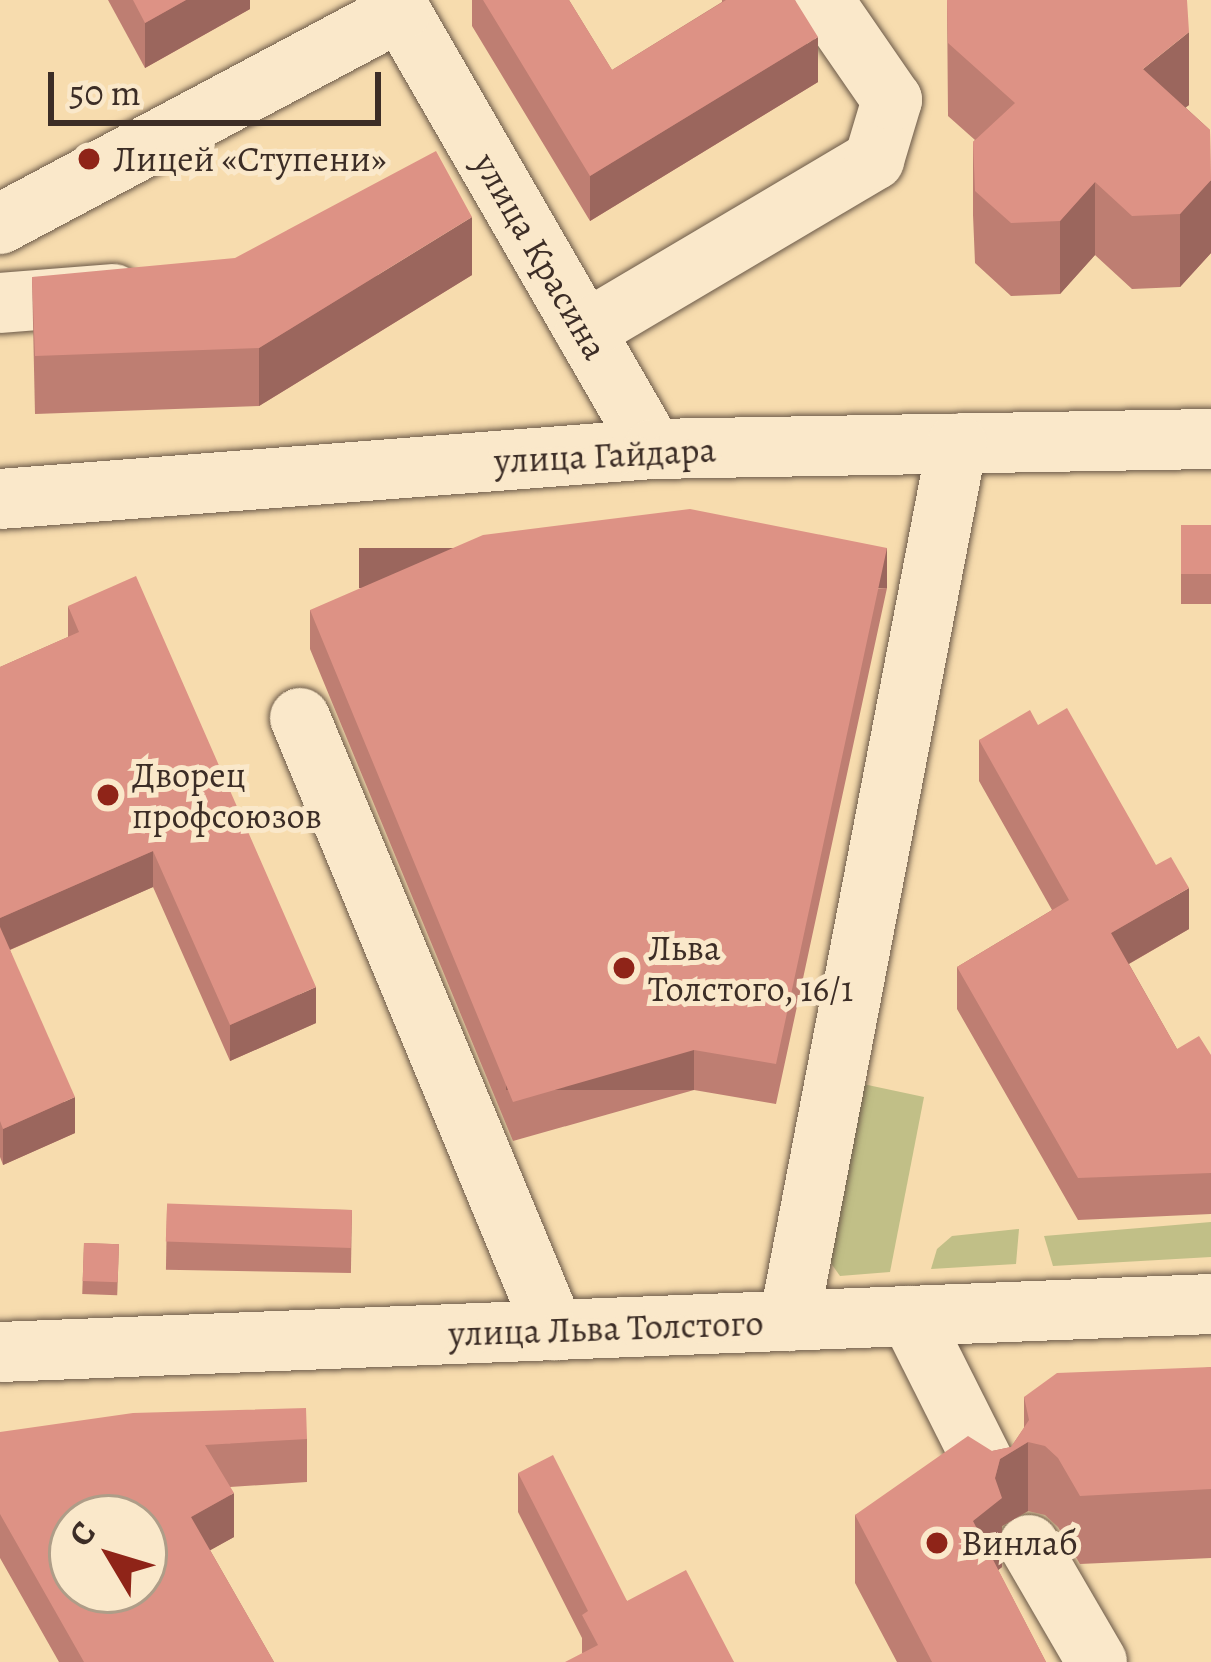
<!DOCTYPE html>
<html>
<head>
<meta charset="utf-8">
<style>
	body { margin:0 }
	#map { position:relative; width:1211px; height:1662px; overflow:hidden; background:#f7dcae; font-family:Alegreya,serif }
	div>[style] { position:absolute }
	.green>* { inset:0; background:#c1bf87 }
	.roads { filter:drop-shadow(0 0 3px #6b5948) drop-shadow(0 0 3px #6b5948) }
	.minor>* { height:60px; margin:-30px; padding:0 30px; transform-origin:30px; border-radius:30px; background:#fae8ca }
	.wall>* { inset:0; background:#be7e72; transform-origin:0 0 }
	.shaded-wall>* { inset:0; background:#9b665d; transform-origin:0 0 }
	.building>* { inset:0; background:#dd9285; transform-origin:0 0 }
	.dots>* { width:33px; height:33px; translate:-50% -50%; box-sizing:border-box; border:6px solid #fae8ca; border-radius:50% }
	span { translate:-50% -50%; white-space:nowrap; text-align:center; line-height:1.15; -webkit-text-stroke:10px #fae8ca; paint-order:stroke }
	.poi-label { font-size:36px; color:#3c2d26 }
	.left { translate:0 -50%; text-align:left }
	.street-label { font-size:36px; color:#3c2d26 }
	.north { position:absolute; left:48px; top:1494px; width:120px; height:120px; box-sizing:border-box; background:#fae8ca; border:3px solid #ae9d88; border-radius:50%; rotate:308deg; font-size:33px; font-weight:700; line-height:48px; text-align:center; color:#3c2d26 }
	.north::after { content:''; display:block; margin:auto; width:42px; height:54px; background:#8f2418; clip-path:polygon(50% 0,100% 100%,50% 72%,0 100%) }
	.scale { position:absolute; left:48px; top:72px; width:333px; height:54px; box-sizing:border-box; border:6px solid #3c2d26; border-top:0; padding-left:15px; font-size:36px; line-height:42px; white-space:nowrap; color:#3c2d26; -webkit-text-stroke:9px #fae8ca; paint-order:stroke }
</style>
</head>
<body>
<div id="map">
	<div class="green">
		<i style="clip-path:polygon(863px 1084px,924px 1097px,890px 1272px,840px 1276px,828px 1259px)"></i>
		<i style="clip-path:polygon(1211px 1222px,1211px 1257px,1053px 1266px,1044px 1236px)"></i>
		<i style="clip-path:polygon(1019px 1229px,1016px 1264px,931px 1269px,937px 1249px,952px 1236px)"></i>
	</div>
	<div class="roads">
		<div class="minor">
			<i style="left:394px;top:0;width:518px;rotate:60.02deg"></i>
			<i style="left:0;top:224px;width:454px;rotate:-28deg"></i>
			<i style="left:0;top:303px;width:114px;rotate:-4.5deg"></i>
			<i style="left:585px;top:331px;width:336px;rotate:-30.6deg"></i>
			<i style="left:874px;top:160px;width:63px;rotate:-73.3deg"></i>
			<i style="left:892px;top:100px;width:121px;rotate:-124.6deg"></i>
			<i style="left:0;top:499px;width:655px;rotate:-4.38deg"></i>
			<i style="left:653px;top:449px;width:558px;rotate:-1.03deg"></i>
			<i style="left:300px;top:718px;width:663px;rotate:67.46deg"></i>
			<i style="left:910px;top:1316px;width:189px;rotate:63.3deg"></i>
			<i style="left:789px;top:1321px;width:893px;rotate:-79.16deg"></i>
			<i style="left:0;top:1352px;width:1212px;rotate:-2.27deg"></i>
			<i style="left:1029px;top:1545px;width:135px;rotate:59.8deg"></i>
		</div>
	</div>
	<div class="wall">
		<i style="clip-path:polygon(108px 0,250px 0,250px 9px,145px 68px)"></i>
		<i style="clip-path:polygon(472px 0,569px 0,612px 70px,722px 2px,722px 0,795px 0,818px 82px,590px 221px,472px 26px)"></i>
		<i style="clip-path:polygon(947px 0,1189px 105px,1185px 107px,1210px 130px,1211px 253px,1180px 287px,1132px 289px,1095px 255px,1060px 294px,1011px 296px,975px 263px,973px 215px,973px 142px,975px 140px,948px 116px)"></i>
		<i style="clip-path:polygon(472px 275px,259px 406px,35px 414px,32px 277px)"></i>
		<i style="left:1181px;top:525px;width:30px;height:79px"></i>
		<i style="clip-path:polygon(887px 588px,776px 1104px,694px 1090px,513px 1141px,310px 649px,310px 610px)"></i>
		<i style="clip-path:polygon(68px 606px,316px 1023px,230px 1061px,153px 887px,10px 950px,75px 1133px,3px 1165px,0 1157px,0 667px,68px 637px)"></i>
		<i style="clip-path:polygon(1038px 725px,1189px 929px,1129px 964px,1177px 1049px,1211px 1055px,1211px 1214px,1078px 1220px,957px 1009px,957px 967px,1052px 910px,979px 781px,979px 740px)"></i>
		<i style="left:352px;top:1210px;width:63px;height:185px;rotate:91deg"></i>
		<i style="left:84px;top:1243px;width:35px;height:51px;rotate:2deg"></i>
		<i style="clip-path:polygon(1211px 1367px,1211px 1558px,1080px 1564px,1058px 1527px,1045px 1515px,1028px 1511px,1002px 1526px,1002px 1567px,998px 1570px,1046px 1662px,897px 1662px,855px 1583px,855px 1515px,992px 1451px,1011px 1447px,1024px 1428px,1024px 1397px)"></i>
		<i style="clip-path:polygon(0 1432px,307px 1439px,307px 1482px,230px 1487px,234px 1537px,210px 1550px,274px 1662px,59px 1662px,0 1558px)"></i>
		<i style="clip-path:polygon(518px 1473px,627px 1601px,734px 1662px,582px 1653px,582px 1638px,518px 1512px)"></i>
	</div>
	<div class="shaded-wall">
		<i style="clip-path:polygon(186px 0,250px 0,250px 9px,145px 68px,145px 23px)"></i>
		<i style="clip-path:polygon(1189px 32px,1189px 105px,1143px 142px,1143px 69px)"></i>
		<i style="clip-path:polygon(818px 37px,818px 82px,590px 221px,590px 176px)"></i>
		<i style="clip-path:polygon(1211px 180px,1211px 253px,1180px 287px,1180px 214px)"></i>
		<i style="clip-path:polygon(1095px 182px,1095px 255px,1060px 294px,1060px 221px)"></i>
		<i style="clip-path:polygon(472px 217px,472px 275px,259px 406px,259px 348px)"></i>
		<i style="left:887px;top:548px;width:40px;height:528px;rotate:90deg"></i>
		<i style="clip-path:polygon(153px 851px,153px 887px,0 954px,0 918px)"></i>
		<i style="clip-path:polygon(1189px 888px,1189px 929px,1111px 974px,1111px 933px)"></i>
		<i style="clip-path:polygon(316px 987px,316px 1023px,230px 1061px,230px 1025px)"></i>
		<i style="left:694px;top:1050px;width:40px;height:188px;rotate:90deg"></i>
		<i style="clip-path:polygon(75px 1097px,75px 1133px,3px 1165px,3px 1129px)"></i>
		<i style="clip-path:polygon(1028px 1442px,1028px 1511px,1002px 1526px,1002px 1567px,973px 1590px,973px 1521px,995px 1478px,1000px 1459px)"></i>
		<i style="clip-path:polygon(234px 1493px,234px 1537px,191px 1561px,191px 1517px)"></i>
	</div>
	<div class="building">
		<i style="clip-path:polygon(133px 0,186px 0,145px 23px)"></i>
		<i style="clip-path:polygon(483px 0,569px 0,612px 70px,726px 0,795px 0,818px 37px,590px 176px)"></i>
		<i style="clip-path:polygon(947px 0,1187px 0,1189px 32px,1143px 69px,1210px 130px,1211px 180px,1180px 214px,1132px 216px,1095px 182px,1060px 221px,1011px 223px,975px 191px,973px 142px,1015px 103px,948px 43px)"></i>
		<i style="clip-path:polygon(436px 151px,472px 217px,259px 348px,35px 356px,32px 277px,235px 258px)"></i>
		<i style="clip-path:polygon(690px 509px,887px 548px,776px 1064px,694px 1050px,513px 1102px,310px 610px,483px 535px)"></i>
		<i style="left:1181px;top:525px;width:30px;height:49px"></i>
		<i style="clip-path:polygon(136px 576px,316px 987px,230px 1025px,153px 851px,0 918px,0 667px,79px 632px,68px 606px)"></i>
		<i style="clip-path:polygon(1067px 708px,1156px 865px,1171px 857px,1189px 888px,1111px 933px,1177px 1049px,1199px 1036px,1211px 1055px,1211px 1173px,1078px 1178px,957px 967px,1069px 900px,979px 740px,1030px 710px,1038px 725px)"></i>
		<i style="clip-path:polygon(0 927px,75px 1097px,3px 1129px,0 1121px)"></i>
		<i style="left:352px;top:1210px;width:38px;height:185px;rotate:92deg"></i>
		<i style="left:84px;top:1243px;width:35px;height:38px;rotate:2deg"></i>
		<i style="clip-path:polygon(1211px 1367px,1211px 1489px,1080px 1496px,1058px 1458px,1045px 1446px,1028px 1442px,1000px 1459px,995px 1478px,1002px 1498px,973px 1521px,1046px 1662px,932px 1662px,855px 1515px,968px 1436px,992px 1451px,1011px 1447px,1029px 1420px,1024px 1397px,1057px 1373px)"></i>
		<i style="clip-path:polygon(evenodd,306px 1408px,307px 1439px,205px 1445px,234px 1493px,191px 1517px,274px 1662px,84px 1662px,0 1514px,0 1432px,133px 1413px,306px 1408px,72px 1518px,144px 1518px,144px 1590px,72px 1590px,72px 1518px)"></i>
		<i style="clip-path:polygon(553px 1455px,627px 1601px,686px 1570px,734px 1662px,565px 1662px,598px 1645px,582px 1615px,588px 1611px,518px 1473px)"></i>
	</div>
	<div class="dots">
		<i style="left:89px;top:159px;background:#8f2418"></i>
		<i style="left:108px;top:795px;background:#8f2418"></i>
		<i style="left:624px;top:968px;background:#8f2418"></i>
		<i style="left:937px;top:1543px;background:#8f2418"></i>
	</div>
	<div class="poi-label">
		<span class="left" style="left:113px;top:159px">Лицей «Ступени»</span>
		<span class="left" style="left:132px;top:795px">Дворец<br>профсоюзов</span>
		<span class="left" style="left:648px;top:968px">Льва<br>Толстого, 16/1</span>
		<span class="left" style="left:961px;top:1543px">Винлаб</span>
	</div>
	<div class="street-label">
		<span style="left:541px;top:256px;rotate:60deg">улица Красина</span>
		<span style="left:605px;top:455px;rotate:-3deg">улица Гайдара</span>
		<span style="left:606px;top:1328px;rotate:-2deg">улица Льва Толстого</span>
	</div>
	<div class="north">С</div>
	<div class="scale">50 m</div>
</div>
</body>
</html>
